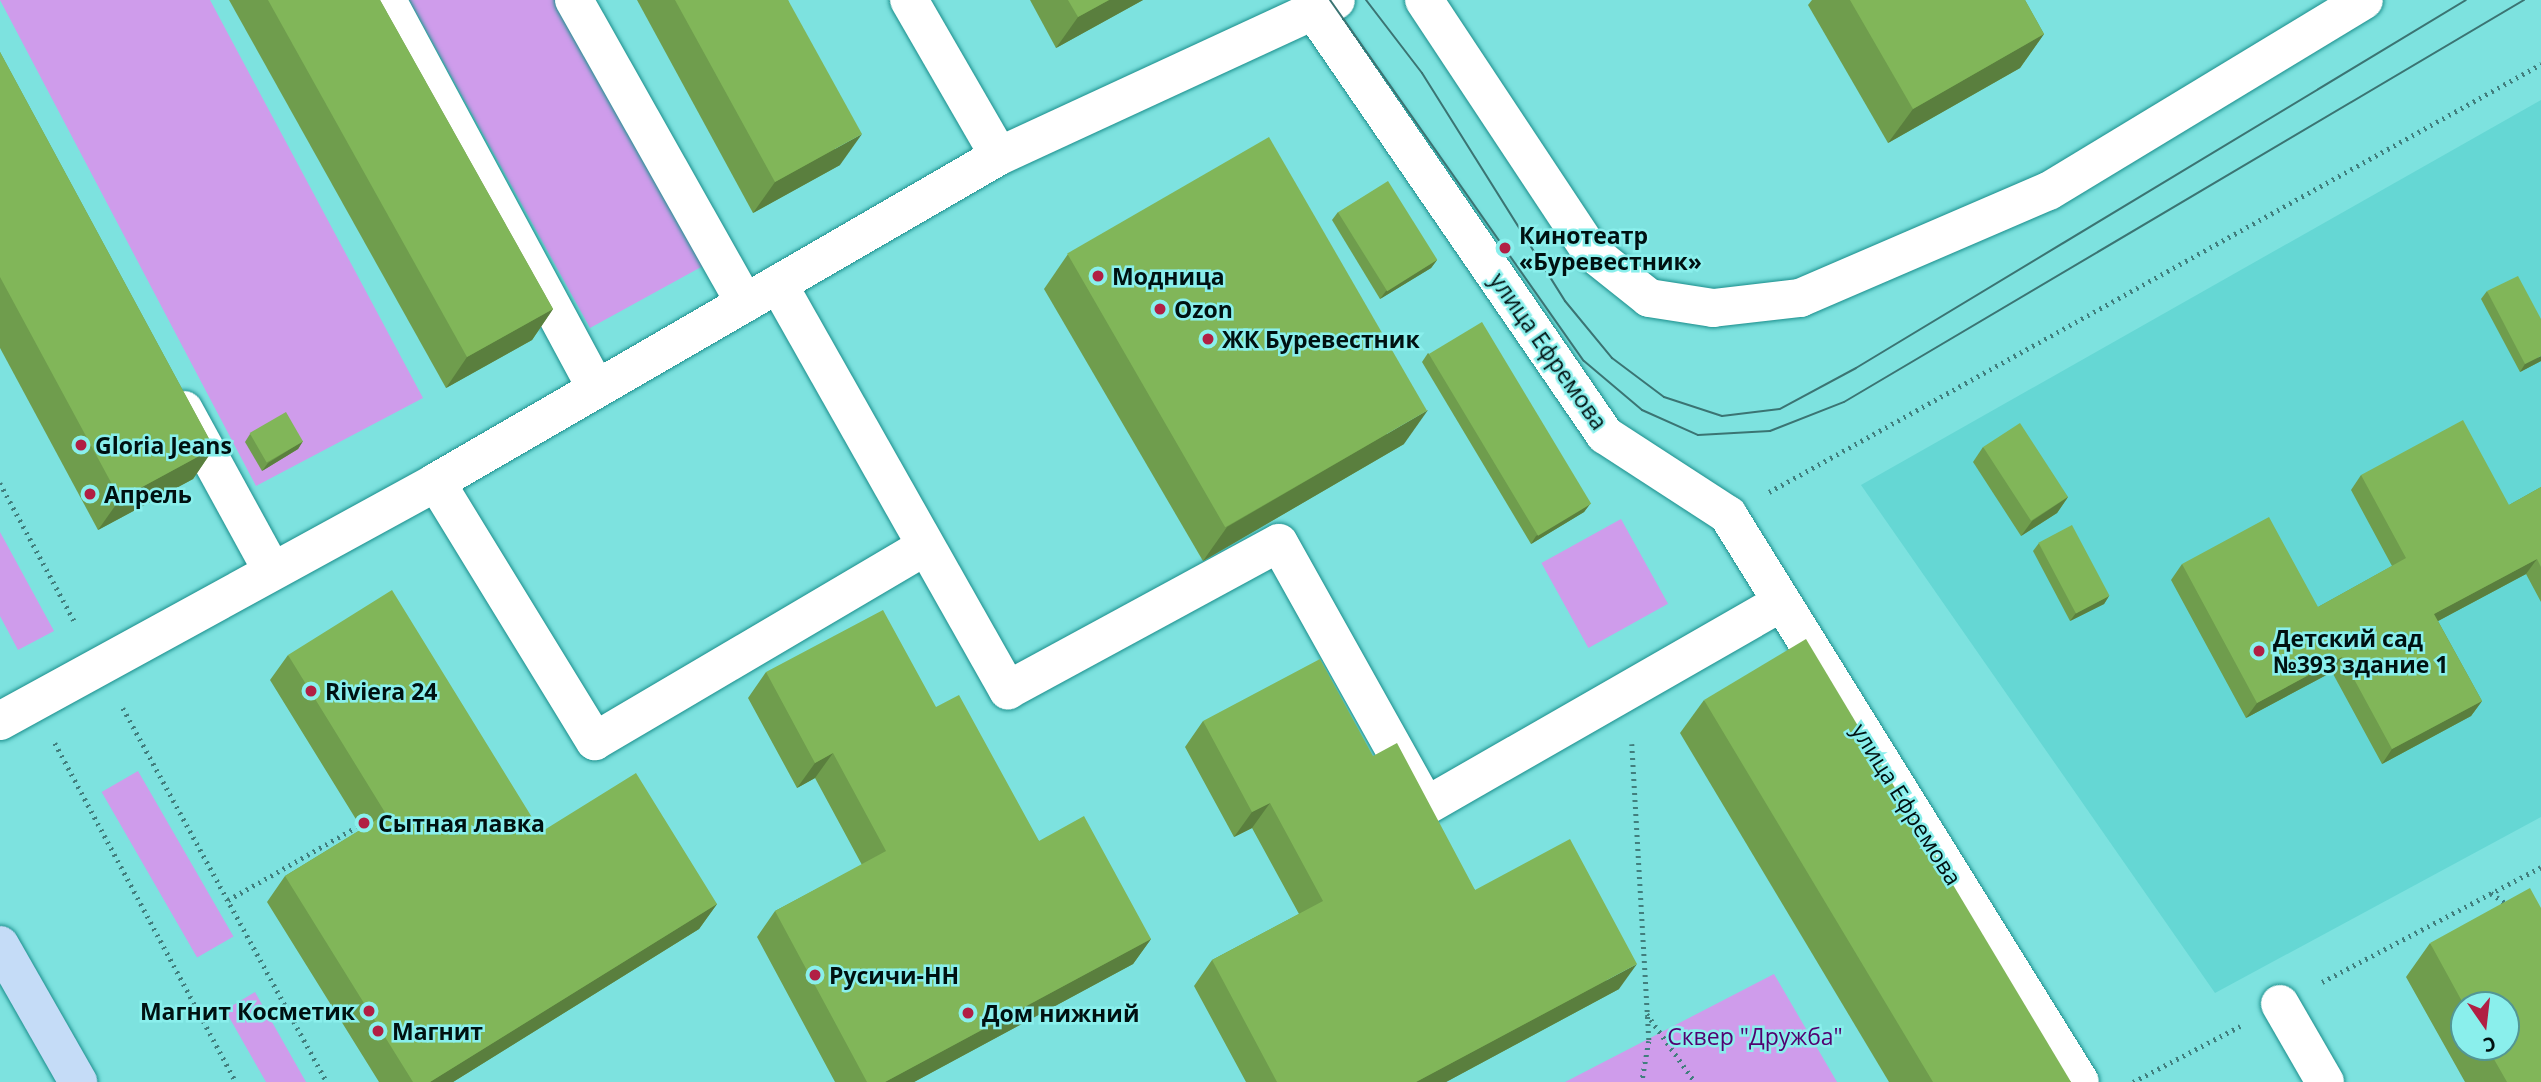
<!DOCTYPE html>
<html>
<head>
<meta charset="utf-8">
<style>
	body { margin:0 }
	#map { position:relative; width:2541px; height:1082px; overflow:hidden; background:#7de2df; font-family:"Open Sans",sans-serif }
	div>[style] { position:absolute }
	.built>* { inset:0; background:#65d7d4 }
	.green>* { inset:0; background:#cf9ceb; transform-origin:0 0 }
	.path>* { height:4.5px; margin-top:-2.25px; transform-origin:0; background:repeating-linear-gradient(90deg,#417e7d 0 2px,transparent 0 7px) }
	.roads { filter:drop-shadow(0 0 2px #1b8e8c) drop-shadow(0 0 2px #1b8e8c) }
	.minor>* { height:38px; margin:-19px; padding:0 19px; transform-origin:19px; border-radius:19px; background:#fff }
	.major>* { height:38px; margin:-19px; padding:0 19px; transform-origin:19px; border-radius:19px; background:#c5dcf7 }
	.tram>* { height:2px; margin:-1px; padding:0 1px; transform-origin:1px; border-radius:1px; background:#3b7473 }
	.wall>* { inset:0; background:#6f9d4d }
	.shaded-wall>* { inset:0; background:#5a7f3e }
	.building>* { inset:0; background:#81b659; transform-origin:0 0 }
	.dots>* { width:19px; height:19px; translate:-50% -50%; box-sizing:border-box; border:4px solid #8aefec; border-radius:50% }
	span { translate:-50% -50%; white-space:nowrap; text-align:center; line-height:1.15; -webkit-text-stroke:5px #8aefec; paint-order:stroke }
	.poi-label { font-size:23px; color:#011; font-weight:700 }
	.left { translate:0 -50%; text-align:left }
	.right { translate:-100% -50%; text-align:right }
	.street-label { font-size:23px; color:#011 }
	.park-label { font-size:23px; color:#52006f }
	.north { position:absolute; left:2450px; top:991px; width:70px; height:70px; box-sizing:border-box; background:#8aefec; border:2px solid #539694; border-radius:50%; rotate:166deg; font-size:19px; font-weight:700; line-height:28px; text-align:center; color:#011 }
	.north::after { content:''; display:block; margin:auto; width:24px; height:32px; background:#b11f44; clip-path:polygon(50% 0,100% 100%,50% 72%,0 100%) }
</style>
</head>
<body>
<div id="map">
	<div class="built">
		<i style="clip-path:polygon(2541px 100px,2541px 817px,2215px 993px,1861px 485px)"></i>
	</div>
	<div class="green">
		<i style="clip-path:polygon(0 0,210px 0,423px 398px,256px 486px)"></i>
		<i style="clip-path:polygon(409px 0,555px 0,703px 266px,590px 328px)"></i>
		<i style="left:1621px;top:519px;width:97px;height:91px;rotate:61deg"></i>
		<i style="clip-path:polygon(0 532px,54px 631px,18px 650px,0 616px)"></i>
		<i style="left:138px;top:771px;width:191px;height:42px;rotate:60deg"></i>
		<i style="clip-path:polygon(1774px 974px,1837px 1082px,1565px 1082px)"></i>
		<i style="clip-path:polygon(255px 992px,306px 1082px,266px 1082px,225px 1010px)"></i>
	</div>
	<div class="path">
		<i style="left:0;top:483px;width:160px;rotate:61.7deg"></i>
		<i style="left:1769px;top:492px;width:883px;rotate:-29deg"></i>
		<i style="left:123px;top:708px;width:426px;rotate:61.4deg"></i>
		<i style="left:55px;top:743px;width:384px;rotate:61.9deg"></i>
		<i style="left:1632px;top:744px;width:297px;rotate:86.7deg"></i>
		<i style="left:1649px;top:1041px;width:42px;rotate:99.7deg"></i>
		<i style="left:2491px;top:893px;width:21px;rotate:35deg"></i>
		<i style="left:228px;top:900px;width:152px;rotate:-29.6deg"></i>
		<i style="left:2322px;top:982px;width:247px;rotate:-27.7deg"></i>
		<i style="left:1647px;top:1014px;width:83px;rotate:54.8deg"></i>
		<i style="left:2133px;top:1082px;width:121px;rotate:-27.6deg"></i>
	</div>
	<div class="roads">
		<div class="minor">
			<i style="left:387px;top:0;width:439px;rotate:61.7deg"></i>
			<i style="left:574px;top:0;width:348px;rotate:60.6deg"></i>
			<i style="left:909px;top:0;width:180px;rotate:60deg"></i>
			<i style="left:1424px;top:0;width:301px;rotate:56.5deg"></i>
			<i style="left:1590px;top:251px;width:75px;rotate:38.5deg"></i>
			<i style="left:1649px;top:298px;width:65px;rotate:8.9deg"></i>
			<i style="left:1713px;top:308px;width:88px;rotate:-6.6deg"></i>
			<i style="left:1800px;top:298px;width:271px;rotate:-23.3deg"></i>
			<i style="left:2049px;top:191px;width:368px;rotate:-31.2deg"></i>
			<i style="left:1315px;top:13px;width:512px;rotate:55.5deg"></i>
			<i style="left:1605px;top:435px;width:147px;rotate:33deg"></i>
			<i style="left:1728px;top:515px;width:667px;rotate:58.17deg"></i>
			<i style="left:778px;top:284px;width:467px;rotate:60.5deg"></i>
			<i style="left:1008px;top:690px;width:308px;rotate:-28.5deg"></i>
			<i style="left:1279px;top:543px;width:301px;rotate:60.8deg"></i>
			<i style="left:1426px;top:806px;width:409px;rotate:-29.8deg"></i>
			<i style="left:184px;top:410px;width:183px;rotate:61.3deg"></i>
			<i style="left:436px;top:482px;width:304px;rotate:58.5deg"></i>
			<i style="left:595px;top:741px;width:383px;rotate:-30.5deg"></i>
			<i style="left:0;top:721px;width:497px;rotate:-28.7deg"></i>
			<i style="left:436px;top:482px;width:651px;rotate:-30.07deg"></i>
			<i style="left:999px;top:156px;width:371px;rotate:-24.8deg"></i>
			<i style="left:2280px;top:1004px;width:90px;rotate:60deg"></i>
		</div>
		<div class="major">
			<i style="left:0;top:945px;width:158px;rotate:60.3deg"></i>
		</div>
	</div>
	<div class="tram">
		<i style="left:1330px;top:0;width:441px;rotate:54.9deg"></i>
		<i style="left:1584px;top:361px;width:76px;rotate:40.2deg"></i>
		<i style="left:1642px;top:410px;width:61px;rotate:24.1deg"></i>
		<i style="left:1698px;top:435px;width:72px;rotate:-3.2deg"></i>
		<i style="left:1770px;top:431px;width:79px;rotate:-21.4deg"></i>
		<i style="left:1844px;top:402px;width:790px;rotate:-30.59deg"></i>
		<i style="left:1366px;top:0;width:92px;rotate:52.5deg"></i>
		<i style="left:1422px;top:73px;width:269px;rotate:57.9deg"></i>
		<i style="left:1565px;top:301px;width:74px;rotate:50.5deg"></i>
		<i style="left:1612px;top:358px;width:65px;rotate:36.9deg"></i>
		<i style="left:1664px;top:397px;width:61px;rotate:18.1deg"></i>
		<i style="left:1722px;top:416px;width:58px;rotate:-6.9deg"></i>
		<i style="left:1780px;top:409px;width:86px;rotate:-28.3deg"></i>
		<i style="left:1856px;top:368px;width:712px;rotate:-31.1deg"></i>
	</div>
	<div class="wall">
		<i style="clip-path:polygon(229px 0,380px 0,553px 309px,532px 340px,446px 388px)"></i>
		<i style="clip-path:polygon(637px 0,788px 0,840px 165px,753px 213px)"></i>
		<i style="clip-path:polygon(1030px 0,1143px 0,1056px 48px)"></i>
		<i style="clip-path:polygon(1812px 0,2025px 0,2044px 34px,2020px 68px,1888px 143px,1808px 5px)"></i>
		<i style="clip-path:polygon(0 52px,214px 448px,193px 479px,98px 530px,0 348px)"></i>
		<i style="clip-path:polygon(1338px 212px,1437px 260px,1431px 268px,1380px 299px,1332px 220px)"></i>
		<i style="clip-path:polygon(1068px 254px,1404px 444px,1203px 561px,1044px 289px)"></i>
		<i style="clip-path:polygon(2487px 291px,2541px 361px,2520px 372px,2481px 299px)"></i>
		<i style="clip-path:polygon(1428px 353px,1590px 504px,1584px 512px,1531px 544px,1422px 362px)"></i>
		<i style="clip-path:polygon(250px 434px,303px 441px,298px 449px,262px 471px,245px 442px)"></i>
		<i style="clip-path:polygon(1983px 447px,2068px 497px,2057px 513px,2021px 536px,1973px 462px)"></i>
		<i style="clip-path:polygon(2361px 475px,2509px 505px,2541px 487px,2541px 602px,2526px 574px,2438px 621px,2482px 701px,2471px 716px,2382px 764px,2332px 672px,2246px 718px,2171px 580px,2182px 564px,2318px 607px,2392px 566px,2351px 490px)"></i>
		<i style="clip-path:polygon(2039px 543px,2109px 596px,2104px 604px,2070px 621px,2033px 551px)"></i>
		<i style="clip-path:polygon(288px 655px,541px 832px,717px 904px,699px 929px,453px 1082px,379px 1082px,267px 902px,285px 876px,362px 829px,270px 680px)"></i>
		<i style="clip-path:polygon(766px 672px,936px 707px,1039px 841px,1151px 939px,1133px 964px,914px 1082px,835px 1082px,757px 937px,775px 911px,862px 865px,815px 778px,797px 788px,748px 698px)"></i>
		<i style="clip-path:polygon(1704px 700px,2071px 1082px,1889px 1082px,1680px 733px)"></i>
		<i style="clip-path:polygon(1203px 721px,1373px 756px,1475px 890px,1619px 989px,1446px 1082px,1246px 1082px,1194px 986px,1212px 960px,1299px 914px,1252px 828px,1234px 837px,1185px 747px)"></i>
		<i style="clip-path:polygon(evenodd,2430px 943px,2541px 1082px,2465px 1082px,2406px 977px,2430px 943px,2464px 1005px,2506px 1047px,2464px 1047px,2464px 1005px)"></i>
	</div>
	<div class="shaded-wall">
		<i style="clip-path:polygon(1109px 0,1143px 0,1056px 48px,1078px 17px)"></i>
		<i style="clip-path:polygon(2044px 34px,2020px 68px,1888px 143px,1913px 109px)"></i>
		<i style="clip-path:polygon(862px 134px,840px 165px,753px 213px,775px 182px)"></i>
		<i style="clip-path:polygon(1437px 260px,1431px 268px,1380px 299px,1386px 291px)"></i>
		<i style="clip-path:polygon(553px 309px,532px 340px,446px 388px,467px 357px)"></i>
		<i style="clip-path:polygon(2541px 356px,2541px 361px,2520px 372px,2525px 364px)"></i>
		<i style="clip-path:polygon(1428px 410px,1404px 444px,1203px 561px,1227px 527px)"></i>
		<i style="clip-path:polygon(303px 441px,298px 449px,262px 471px,268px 463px)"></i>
		<i style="clip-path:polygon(214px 448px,193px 479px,98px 530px,120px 499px)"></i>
		<i style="clip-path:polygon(2068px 497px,2057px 513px,2021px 536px,2032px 521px)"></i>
		<i style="clip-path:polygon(1590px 504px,1584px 512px,1531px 544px,1536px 536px)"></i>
		<i style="clip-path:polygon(2537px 559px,2526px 574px,2423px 629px,2434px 614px)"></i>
		<i style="clip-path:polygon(2109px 596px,2104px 604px,2070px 621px,2076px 613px)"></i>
		<i style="clip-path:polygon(2342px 657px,2332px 672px,2246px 718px,2257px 703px)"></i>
		<i style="clip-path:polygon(2482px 701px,2471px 716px,2382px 764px,2392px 749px)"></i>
		<i style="clip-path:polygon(833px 753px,815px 778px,797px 788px,815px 763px)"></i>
		<i style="clip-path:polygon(1270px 803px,1252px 828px,1234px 837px,1252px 812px)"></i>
		<i style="clip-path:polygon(717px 904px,699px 929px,453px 1082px,430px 1082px)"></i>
		<i style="clip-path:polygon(1151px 939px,1133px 964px,914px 1082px,885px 1082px)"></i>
		<i style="clip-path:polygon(1637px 964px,1619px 989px,1446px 1082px,1416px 1082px)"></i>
	</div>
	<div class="building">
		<i style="clip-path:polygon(268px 0,380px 0,553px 309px,467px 357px)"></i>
		<i style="clip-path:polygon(675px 0,788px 0,862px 134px,775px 182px)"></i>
		<i style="clip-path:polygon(1068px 0,1109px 0,1078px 17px)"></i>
		<i style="clip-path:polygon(1850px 0,2025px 0,2044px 34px,1913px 109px)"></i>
		<i style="clip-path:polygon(0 52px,214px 448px,120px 499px,0 277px)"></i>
		<i style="left:1269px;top:137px;width:316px;height:233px;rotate:60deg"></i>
		<i style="left:1388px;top:181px;width:93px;height:59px;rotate:58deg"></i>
		<i style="clip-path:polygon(2518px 276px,2541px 319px,2541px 356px,2525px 364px,2487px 291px)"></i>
		<i style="left:1482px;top:322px;width:212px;height:62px;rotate:59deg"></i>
		<i style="left:286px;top:412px;width:34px;height:42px;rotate:60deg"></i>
		<i style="clip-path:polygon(2463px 420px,2509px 505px,2541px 487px,2541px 567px,2537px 559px,2434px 614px,2482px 701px,2392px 749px,2342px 657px,2257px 703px,2182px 564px,2269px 517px,2318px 607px,2406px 558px,2361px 475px)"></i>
		<i style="left:2020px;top:423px;width:88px;height:44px;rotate:57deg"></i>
		<i style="left:2072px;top:525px;width:80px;height:38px;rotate:62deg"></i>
		<i style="clip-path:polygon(392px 590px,541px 832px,636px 773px,717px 904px,430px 1082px,413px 1082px,285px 876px,386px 814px,288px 655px)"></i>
		<i style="clip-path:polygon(883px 610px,936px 707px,959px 695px,1039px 841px,1084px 816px,1151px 939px,885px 1082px,867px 1082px,775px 911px,886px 851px,833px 753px,815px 763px,766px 672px)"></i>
		<i style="clip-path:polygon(1806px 639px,2071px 1082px,1933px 1082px,1704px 700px)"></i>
		<i style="clip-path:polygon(1320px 659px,1373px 756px,1397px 743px,1475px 890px,1570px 839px,1637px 964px,1416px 1082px,1277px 1082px,1212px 960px,1323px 901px,1270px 803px,1252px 812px,1203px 721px)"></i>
		<i style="clip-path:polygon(2530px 888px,2541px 908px,2541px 1082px,2507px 1082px,2487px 1047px,2506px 1047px,2506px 1005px,2464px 1005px,2430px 943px)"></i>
	</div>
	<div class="dots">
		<i style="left:1505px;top:248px;background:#b11f44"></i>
		<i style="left:1098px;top:276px;background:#b11f44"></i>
		<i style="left:1160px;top:309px;background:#b11f44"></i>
		<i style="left:1208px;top:339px;background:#b11f44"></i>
		<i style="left:81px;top:445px;background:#b11f44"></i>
		<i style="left:90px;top:494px;background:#b11f44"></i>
		<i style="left:2259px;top:651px;background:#b11f44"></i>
		<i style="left:311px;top:691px;background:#b11f44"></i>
		<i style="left:364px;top:823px;background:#b11f44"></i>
		<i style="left:815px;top:975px;background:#b11f44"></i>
		<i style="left:369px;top:1011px;background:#b11f44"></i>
		<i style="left:968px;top:1013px;background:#b11f44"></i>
		<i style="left:378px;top:1031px;background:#b11f44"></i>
	</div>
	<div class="poi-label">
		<span class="left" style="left:1519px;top:248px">Кинотеатр<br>«Буревестник»</span>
		<span class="left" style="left:1112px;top:276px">Модница</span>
		<span class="left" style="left:1174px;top:309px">Ozon</span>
		<span class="left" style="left:1222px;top:339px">ЖК Буревестник</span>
		<span class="left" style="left:95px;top:445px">Gloria Jeans</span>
		<span class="left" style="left:104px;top:494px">Апрель</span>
		<span class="left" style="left:2273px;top:651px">Детский сад<br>№393 здание 1</span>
		<span class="left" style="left:325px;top:691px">Riviera 24</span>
		<span class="left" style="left:378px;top:823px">Сытная лавка</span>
		<span class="left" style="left:829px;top:975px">Русичи-НН</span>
		<span class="right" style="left:355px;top:1011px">Магнит Косметик</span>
		<span class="left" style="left:982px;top:1013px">Дом нижний</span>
		<span class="left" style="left:392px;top:1031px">Магнит</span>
	</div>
	<div class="street-label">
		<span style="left:1549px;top:351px;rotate:55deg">улица Ефремова</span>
		<span style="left:1907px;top:804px;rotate:58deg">улица Ефремова</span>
	</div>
	<div class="park-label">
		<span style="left:1755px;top:1036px">Сквер "Дружба"</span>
	</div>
	<div class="north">С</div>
</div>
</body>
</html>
